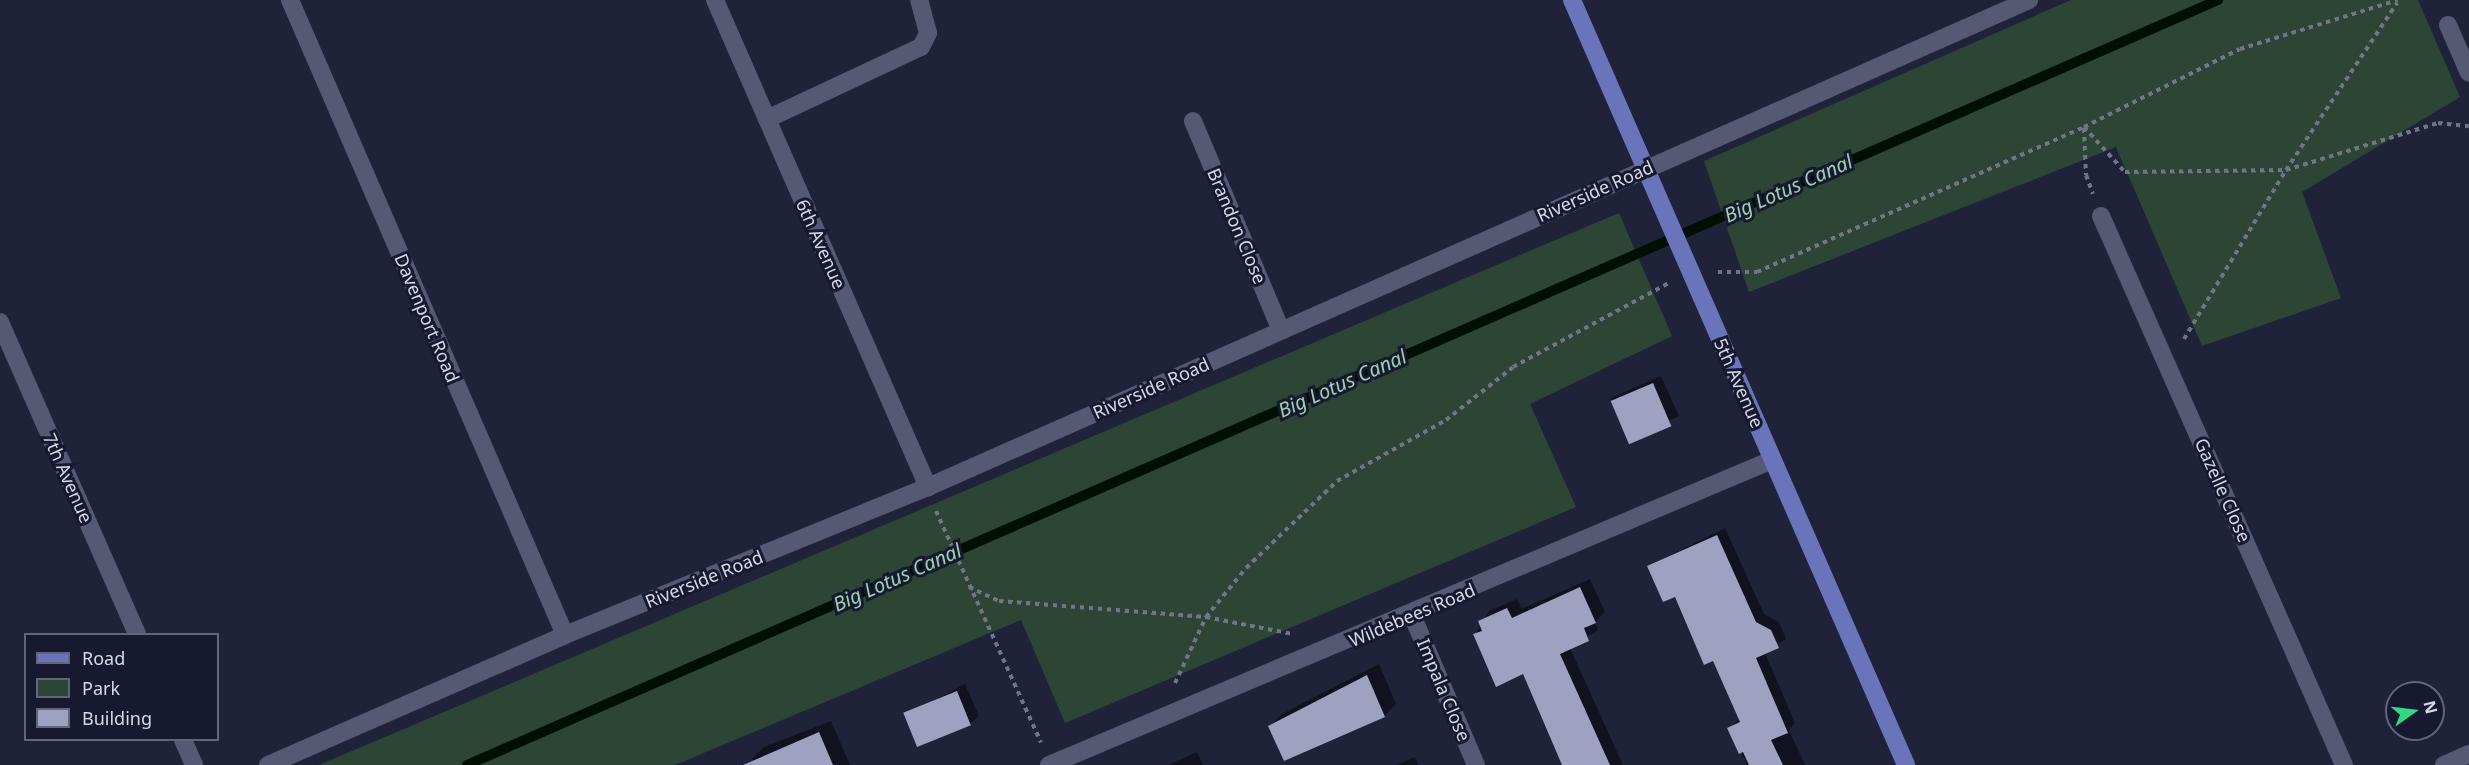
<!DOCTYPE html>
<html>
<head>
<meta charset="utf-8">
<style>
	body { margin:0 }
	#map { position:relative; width:2469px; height:765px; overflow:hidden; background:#1f233a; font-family:"Noto Sans",sans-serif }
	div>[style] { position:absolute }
	.green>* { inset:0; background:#2d4535 }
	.shadow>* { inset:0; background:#0007; transform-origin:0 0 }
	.stream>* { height:10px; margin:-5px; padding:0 5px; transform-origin:5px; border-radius:5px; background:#000f03 }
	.building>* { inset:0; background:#9ca2bf; transform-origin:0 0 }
	.path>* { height:4px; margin-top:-2px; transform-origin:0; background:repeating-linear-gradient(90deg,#717589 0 4.5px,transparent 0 9px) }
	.minor>* { height:18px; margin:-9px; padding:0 9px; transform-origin:9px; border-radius:9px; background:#545a74 }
	.major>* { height:18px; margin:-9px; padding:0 9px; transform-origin:9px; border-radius:9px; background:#6974ba }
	span { translate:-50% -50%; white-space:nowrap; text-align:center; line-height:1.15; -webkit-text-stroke:6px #16192f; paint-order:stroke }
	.street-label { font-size:18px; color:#d5d9e8 }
	.water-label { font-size:20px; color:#9dd0ad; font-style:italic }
	.legend { position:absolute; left:24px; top:633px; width:195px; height:108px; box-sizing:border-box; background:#16192f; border:2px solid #626679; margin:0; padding:8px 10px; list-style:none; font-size:18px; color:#d5d9e8 }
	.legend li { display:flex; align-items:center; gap:12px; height:30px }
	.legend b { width:30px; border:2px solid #626679 }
	.north { position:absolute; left:2385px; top:681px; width:60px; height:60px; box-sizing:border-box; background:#16192f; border:2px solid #626679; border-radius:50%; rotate:76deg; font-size:16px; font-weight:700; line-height:24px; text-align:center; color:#d5d9e8 }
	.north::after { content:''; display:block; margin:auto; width:21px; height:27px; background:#32d882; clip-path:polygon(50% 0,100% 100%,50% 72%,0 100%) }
</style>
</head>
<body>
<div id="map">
	<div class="green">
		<i style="clip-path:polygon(2071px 0,2418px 0,2460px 97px,2302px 192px,2341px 298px,2202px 346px,2116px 147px,1749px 292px,1704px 161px)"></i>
		<i style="clip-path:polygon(1619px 213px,1672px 336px,1530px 404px,1576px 507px,1065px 723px,1021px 620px,675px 765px,319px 765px)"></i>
	</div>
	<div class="shadow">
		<i style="left:1661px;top:376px;width:44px;height:55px;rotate:66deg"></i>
		<i style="clip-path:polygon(1725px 528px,1764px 614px,1779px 622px,1786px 639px,1765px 653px,1795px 723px,1789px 730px,1805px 765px,1747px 765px,1729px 728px,1740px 719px,1713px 659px,1675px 595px,1649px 566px)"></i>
		<i style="clip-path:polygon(1590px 579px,1605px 612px,1595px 622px,1598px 630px,1570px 648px,1623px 765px,1562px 765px,1524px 672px,1475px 635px,1489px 611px,1517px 599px,1522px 609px)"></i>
		<i style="clip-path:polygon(1379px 664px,1396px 704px,1384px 716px,1270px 726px,1282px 714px)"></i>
		<i style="clip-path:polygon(965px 684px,979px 716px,970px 724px,906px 715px)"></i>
		<i style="clip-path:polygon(831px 721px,850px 765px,754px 765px,752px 759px,764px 747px)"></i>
		<i style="clip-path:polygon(1197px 752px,1203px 765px,1168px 765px)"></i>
		<i style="clip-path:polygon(1415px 757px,1418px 765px,1396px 765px)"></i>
	</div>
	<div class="stream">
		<i style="left:467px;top:765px;width:1911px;rotate:-23.6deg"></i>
	</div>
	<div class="building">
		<i style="left:1653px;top:383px;width:47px;height:46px;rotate:67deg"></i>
		<i style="clip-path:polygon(1717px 535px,1756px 622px,1771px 630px,1779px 648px,1756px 658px,1788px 733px,1771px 740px,1783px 765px,1749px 765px,1743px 752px,1739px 754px,1727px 728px,1740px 722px,1713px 661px,1704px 665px,1675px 597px,1663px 602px,1647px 566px)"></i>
		<i style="clip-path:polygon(1580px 587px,1596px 623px,1584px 628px,1589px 641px,1560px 654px,1610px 765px,1562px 765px,1523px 674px,1496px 687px,1473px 634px,1482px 631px,1478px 621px,1507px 608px,1512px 618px)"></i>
		<i style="clip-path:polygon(1367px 675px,1385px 717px,1284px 761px,1268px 726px)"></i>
		<i style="left:957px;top:691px;width:37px;height:58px;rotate:68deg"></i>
		<i style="clip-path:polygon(819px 732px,833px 765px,743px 765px)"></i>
	</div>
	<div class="path">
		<i style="left:2084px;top:127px;width:61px;rotate:47.7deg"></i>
		<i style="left:2125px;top:172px;width:161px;rotate:-0.7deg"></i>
		<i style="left:2286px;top:170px;width:159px;rotate:-17.2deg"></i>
		<i style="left:2438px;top:123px;width:31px;rotate:6deg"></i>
		<i style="left:2084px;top:128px;width:47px;rotate:87.6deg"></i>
		<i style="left:2086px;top:175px;width:20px;rotate:70deg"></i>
		<i style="left:1718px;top:272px;width:39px"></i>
		<i style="left:1757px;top:272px;width:358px;rotate:-23.9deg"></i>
		<i style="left:2084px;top:127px;width:174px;rotate:-26.6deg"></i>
		<i style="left:2240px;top:49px;width:165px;rotate:-17.2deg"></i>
		<i style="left:2184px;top:339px;width:197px;rotate:-58.9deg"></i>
		<i style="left:2286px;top:170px;width:201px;rotate:-56.4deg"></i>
		<i style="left:936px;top:511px;width:254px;rotate:65.6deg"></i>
		<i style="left:969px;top:587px;width:33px;rotate:25deg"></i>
		<i style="left:999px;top:601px;width:208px;rotate:4.4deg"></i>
		<i style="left:1206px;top:617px;width:89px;rotate:11.1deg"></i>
		<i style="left:1175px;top:683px;width:73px;rotate:-64.8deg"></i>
		<i style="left:1206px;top:617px;width:63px;rotate:-50.8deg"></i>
		<i style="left:1246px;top:568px;width:126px;rotate:-43.7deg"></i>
		<i style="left:1337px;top:481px;width:125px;rotate:-29.2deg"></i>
		<i style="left:1446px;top:420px;width:85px;rotate:-38.3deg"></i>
		<i style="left:1513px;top:367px;width:177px;rotate:-28.3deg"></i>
	</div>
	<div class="minor">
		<i style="left:290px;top:0;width:692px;rotate:66.58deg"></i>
		<i style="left:715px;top:0;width:532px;rotate:66.38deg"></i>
		<i style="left:2448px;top:25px;width:52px;rotate:66.4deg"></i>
		<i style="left:767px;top:119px;width:170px;rotate:-25.1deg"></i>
		<i style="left:921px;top:47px;width:16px;rotate:-63deg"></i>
		<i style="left:928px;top:33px;width:34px;rotate:-105deg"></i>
		<i style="left:1193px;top:121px;width:227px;rotate:67.2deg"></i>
		<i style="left:2101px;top:216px;width:600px;rotate:66.12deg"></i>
		<i style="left:0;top:322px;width:341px;rotate:66.3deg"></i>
		<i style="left:1412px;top:615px;width:163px;rotate:66.9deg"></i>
		<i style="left:183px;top:740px;width:27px;rotate:66deg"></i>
		<i style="left:268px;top:765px;width:324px;rotate:-23.6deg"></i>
		<i style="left:565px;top:635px;width:392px;rotate:-22.2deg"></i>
		<i style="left:928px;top:487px;width:1204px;rotate:-23.86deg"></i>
		<i style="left:1049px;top:765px;width:785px;rotate:-22.87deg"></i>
		<i style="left:2444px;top:765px;width:27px;rotate:-24deg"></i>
	</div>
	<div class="major">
		<i style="left:1572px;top:0;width:835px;rotate:66.41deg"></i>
	</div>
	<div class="street-label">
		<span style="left:1595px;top:191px;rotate:-24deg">Riverside Road</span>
		<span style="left:1237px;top:226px;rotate:67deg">Brandon Close</span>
		<span style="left:821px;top:244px;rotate:66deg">6th Avenue</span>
		<span style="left:427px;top:318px;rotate:67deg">Davenport Road</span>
		<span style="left:1739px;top:383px;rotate:66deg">5th Avenue</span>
		<span style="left:1151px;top:388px;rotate:-24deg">Riverside Road</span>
		<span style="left:68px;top:478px;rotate:66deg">7th Avenue</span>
		<span style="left:2223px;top:490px;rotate:66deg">Gazelle Close</span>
		<span style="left:704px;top:579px;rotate:-22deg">Riverside Road</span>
		<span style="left:1412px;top:615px;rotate:-23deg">Wildebees Road</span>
		<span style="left:1444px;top:690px;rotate:67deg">Impala Close</span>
	</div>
	<div class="water-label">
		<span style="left:1788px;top:188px;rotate:-24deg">Big Lotus Canal</span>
		<span style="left:1342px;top:383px;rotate:-24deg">Big Lotus Canal</span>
		<span style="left:897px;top:577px;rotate:-24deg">Big Lotus Canal</span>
	</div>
	<ul class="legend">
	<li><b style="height:8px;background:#6974ba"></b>Road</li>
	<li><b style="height:16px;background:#2d4535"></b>Park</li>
	<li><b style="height:16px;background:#9ca2bf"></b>Building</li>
	</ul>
	<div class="north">N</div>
</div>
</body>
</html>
